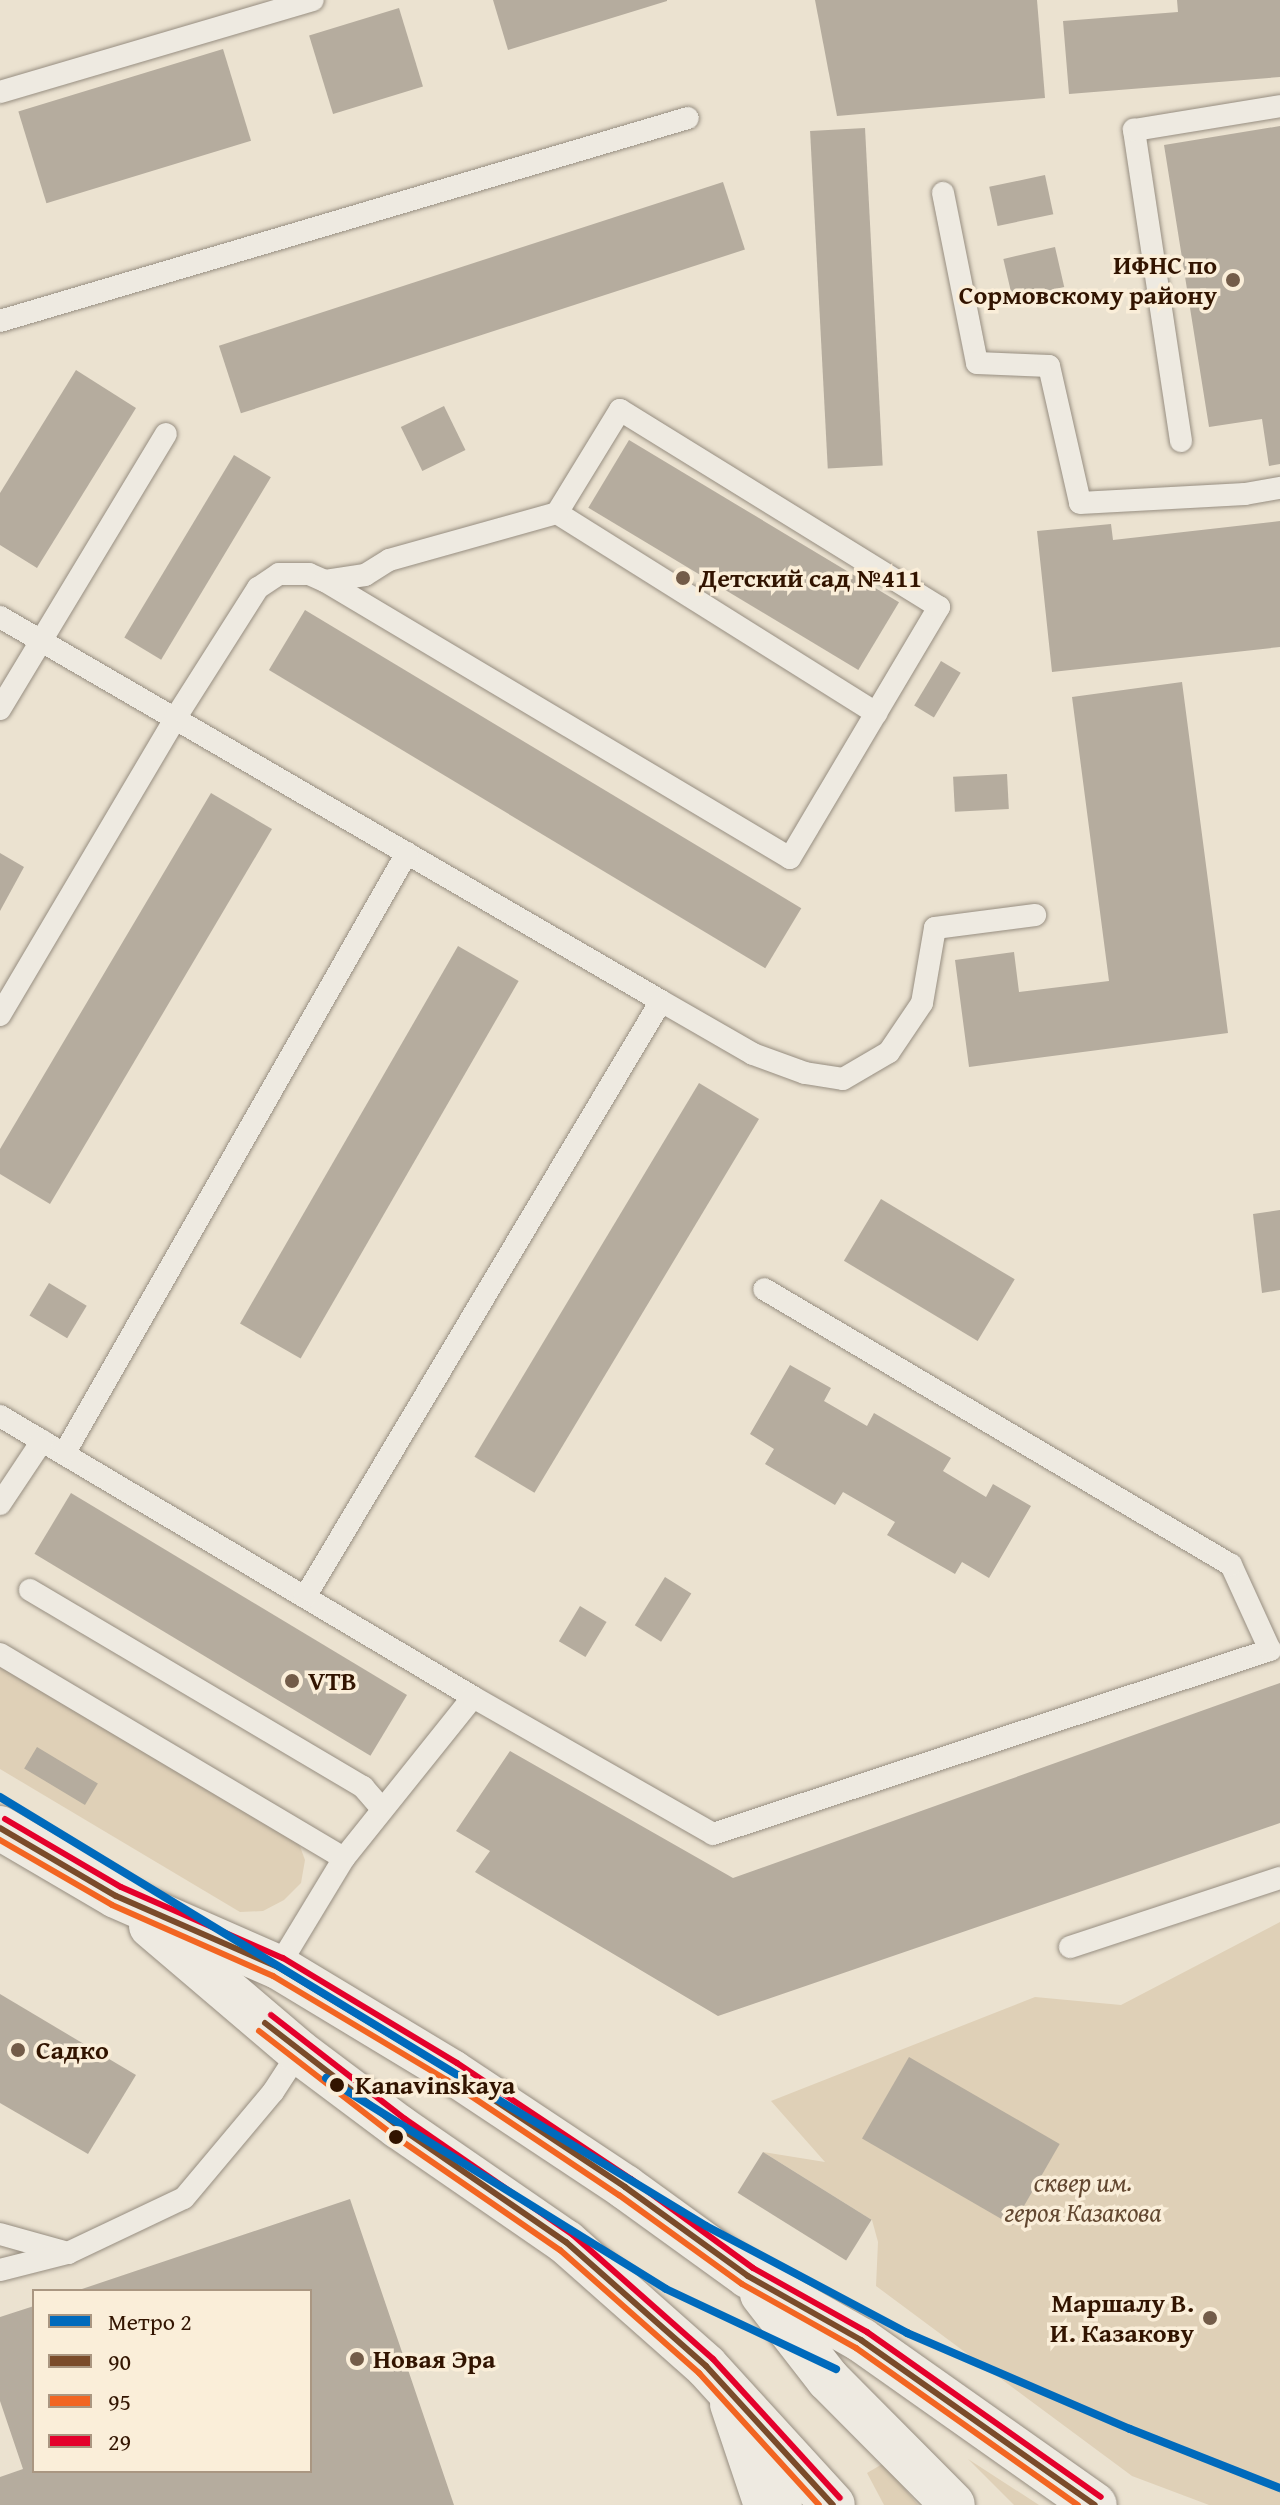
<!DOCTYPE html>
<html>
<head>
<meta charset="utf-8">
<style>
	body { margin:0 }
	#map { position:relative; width:1280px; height:2505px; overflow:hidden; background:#ebe2d0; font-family:"Gentium Book Plus",serif }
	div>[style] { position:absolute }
	.green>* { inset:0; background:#dfd0b7 }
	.building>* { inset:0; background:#b5ac9e; transform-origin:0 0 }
	.roads { filter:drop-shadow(0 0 2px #978e81) drop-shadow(0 0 2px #978e81) }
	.lane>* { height:22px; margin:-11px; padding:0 11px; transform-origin:11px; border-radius:11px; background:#eeeae1 }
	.secondary>* { height:44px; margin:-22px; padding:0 22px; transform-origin:22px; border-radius:22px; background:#eeeae1 }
	.bus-1>* { height:6px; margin:-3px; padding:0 3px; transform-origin:3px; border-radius:3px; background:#7a4b2a }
	.bus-2>* { height:6px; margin:-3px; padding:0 3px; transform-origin:3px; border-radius:3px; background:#f26522 }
	.bus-3>* { height:6px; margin:-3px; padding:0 3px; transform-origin:3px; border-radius:3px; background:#e4002b }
	.metro-1>* { height:8px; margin:-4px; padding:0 4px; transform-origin:4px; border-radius:4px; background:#006abc }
	.dots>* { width:22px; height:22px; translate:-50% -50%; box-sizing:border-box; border:4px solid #faeed9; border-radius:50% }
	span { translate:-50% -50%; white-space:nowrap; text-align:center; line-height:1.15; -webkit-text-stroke:7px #faeed9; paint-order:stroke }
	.poi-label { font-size:26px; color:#321400; font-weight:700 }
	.right { translate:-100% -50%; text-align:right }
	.left { translate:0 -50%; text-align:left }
	.stop-label { font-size:26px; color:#321400; font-weight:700 }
	.park-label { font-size:26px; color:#634831; font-style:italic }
	.legend { position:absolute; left:32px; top:2289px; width:280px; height:184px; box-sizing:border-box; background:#faeed9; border:2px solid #aa9782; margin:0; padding:10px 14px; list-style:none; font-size:24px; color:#321400 }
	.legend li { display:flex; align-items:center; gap:16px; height:40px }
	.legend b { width:40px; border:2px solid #aa9782 }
</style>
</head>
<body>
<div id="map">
	<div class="green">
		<i style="clip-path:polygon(0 1663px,298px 1841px,305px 1860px,301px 1883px,284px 1900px,263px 1911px,240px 1912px,0 1769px)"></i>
		<i style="clip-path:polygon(1280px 1922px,1280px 2505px,1209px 2505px,1132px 2476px,876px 2286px,878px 2242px,872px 2220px,763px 2152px,825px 2162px,771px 2101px,1035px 1997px,1121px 2005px)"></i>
		<i style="clip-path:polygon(968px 2459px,1039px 2505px,1014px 2505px)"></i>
		<i style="clip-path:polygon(884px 2463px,918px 2505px,884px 2505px,867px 2473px)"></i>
	</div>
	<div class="building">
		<i style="clip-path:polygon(493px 0,667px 0,667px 1px,508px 50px)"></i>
		<i style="clip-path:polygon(815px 0,1037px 0,1045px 98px,837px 116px)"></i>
		<i style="clip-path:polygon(1177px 0,1280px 0,1280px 77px,1069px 94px,1063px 21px,1178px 12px)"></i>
		<i style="left:399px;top:8px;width:82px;height:94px;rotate:73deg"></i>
		<i style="left:223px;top:49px;width:96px;height:214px;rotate:73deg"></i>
		<i style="clip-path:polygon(1280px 126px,1280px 464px,1269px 466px,1262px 419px,1209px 427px,1164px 145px)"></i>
		<i style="left:865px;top:128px;width:338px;height:55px;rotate:87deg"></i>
		<i style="left:1045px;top:175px;width:40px;height:57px;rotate:78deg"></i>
		<i style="left:723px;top:182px;width:71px;height:530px;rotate:72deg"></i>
		<i style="left:1055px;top:247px;width:41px;height:53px;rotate:77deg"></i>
		<i style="clip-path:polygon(76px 370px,136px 408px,37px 568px,0 545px,0 493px)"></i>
		<i style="left:444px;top:406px;width:49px;height:48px;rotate:64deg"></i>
		<i style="left:629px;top:440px;width:315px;height:79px;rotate:31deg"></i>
		<i style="left:234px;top:455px;width:43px;height:213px;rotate:31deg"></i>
		<i style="clip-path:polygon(1280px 521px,1280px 647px,1052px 672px,1037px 531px,1111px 524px,1113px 540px)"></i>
		<i style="left:305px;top:610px;width:579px;height:70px;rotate:31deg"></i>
		<i style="left:941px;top:661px;width:23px;height:52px;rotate:31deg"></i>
		<i style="clip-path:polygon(1182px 682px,1228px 1033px,969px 1067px,955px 960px,1014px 952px,1019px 992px,1109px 981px,1072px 697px)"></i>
		<i style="left:1007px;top:774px;width:35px;height:54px;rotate:87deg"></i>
		<i style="clip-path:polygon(211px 793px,272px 829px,50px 1204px,0 1174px,0 1149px)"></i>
		<i style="clip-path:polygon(0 853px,24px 867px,0 911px)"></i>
		<i style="left:458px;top:946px;width:70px;height:436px;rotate:30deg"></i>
		<i style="left:699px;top:1083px;width:70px;height:436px;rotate:31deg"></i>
		<i style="left:881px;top:1199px;width:156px;height:72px;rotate:31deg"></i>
		<i style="clip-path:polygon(1280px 1210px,1280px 1290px,1262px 1293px,1253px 1214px)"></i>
		<i style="left:49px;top:1283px;width:44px;height:38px;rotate:31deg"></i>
		<i style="clip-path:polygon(790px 1365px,831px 1388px,824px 1401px,867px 1426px,874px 1413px,951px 1458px,943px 1471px,986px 1497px,993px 1484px,1031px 1506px,989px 1578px,962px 1562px,955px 1574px,887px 1535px,895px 1522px,843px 1492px,835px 1505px,765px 1464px,774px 1449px,750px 1434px)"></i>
		<i style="left:71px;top:1493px;width:392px;height:71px;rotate:31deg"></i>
		<i style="left:665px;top:1577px;width:31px;height:57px;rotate:32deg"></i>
		<i style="left:580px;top:1606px;width:31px;height:41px;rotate:31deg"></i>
		<i style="clip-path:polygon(1280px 1683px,1280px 1823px,718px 2016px,475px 1872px,490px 1851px,456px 1831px,510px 1751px,733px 1878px)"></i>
		<i style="left:37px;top:1747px;width:71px;height:25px;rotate:31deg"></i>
		<i style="clip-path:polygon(0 1994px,136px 2075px,88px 2154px,0 2103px)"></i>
		<i style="left:909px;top:2057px;width:174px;height:94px;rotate:30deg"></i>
		<i style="left:763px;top:2152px;width:128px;height:48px;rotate:32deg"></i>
		<i style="clip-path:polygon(350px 2199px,454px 2505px,0 2505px,0 2477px,23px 2469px,0 2401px,0 2317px,34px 2306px,34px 2471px,310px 2471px,310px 2291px,79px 2290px)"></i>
	</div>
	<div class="roads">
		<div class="lane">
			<i style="left:0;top:92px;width:326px;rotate:-16.4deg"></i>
			<i style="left:943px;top:193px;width:173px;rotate:78.7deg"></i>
			<i style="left:977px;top:363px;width:72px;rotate:2.4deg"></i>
			<i style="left:1049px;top:366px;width:140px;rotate:77.2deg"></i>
			<i style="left:1080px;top:503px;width:165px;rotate:-3.1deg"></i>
			<i style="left:1245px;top:494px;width:36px;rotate:-10deg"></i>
			<i style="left:0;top:321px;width:717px;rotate:-16.44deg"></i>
			<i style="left:1181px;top:441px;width:315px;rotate:-98.6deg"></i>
			<i style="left:1134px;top:130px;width:148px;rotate:-9.3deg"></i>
			<i style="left:557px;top:513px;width:377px;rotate:32.1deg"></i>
			<i style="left:0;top:617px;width:764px;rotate:30.15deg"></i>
			<i style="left:0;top:709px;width:321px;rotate:-58.9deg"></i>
			<i style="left:0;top:1015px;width:346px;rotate:-59.4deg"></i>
			<i style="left:176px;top:717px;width:153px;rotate:-57.6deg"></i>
			<i style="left:258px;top:588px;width:25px;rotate:-34deg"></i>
			<i style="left:279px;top:574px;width:30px"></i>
			<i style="left:309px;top:574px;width:17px;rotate:24deg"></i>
			<i style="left:325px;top:581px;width:541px;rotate:30.78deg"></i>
			<i style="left:790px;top:858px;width:292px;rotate:-59.3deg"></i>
			<i style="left:939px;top:607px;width:375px;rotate:-148.3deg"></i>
			<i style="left:620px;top:410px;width:121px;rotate:121.5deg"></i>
			<i style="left:557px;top:513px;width:174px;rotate:164.4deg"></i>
			<i style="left:389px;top:560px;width:28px;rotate:148deg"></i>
			<i style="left:365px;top:575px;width:40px;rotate:171.5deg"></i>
			<i style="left:0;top:1416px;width:550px;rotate:30.71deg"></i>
			<i style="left:473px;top:1697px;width:206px;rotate:128.7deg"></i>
			<i style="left:344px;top:1858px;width:127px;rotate:121.2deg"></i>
			<i style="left:64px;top:1454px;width:692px;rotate:-60.29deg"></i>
			<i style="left:0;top:1504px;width:76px;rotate:-56.3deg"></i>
			<i style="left:30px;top:1590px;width:387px;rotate:30.6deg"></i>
			<i style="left:363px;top:1787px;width:29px;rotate:49deg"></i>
			<i style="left:305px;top:1597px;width:694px;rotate:-59.15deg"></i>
			<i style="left:661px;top:1001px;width:106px;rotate:29.9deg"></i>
			<i style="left:753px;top:1054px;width:55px;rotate:20.1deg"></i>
			<i style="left:805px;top:1073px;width:38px;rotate:9deg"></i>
			<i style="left:843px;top:1079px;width:53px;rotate:-30.4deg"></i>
			<i style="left:889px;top:1052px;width:59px;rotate:-56deg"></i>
			<i style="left:922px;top:1003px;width:76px;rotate:-80.2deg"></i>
			<i style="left:935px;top:928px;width:101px;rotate:-7.4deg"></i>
			<i style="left:0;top:1654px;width:400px;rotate:30.7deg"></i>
			<i style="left:473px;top:1697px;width:276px;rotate:29.7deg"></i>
			<i style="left:713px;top:1834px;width:587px;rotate:-18.28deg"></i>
			<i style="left:1270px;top:1650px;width:94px;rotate:-114.6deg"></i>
			<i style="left:1231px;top:1565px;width:542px;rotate:-149.42deg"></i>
			<i style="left:1070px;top:1947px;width:221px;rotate:-18.2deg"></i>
			<i style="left:0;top:2234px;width:71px;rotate:15.6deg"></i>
			<i style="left:68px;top:2253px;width:128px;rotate:-25.4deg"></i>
			<i style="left:184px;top:2198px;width:138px;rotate:-50deg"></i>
			<i style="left:273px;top:2092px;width:48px;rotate:-57deg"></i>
			<i style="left:0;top:2270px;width:69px;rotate:-14.2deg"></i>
			<i style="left:781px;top:2459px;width:47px;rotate:77.7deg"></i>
		</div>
		<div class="secondary">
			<i style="left:0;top:1828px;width:134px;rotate:30.4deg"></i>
			<i style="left:116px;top:1896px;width:177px;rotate:23.7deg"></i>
			<i style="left:278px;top:1967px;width:203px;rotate:31.1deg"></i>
			<i style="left:452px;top:2072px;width:208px;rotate:33.6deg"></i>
			<i style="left:625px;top:2187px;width:152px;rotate:35.9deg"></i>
			<i style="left:748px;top:2276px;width:130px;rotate:29.5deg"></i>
			<i style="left:861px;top:2340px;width:286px;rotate:35.2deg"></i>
			<i style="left:151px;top:1926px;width:194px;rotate:40.4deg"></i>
			<i style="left:299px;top:2052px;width:125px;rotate:36.9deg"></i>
			<i style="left:399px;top:2127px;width:203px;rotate:34.6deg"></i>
			<i style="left:566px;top:2242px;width:187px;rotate:41.5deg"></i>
			<i style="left:706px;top:2366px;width:188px;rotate:47.6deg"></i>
			<i style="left:762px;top:2294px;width:108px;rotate:52.2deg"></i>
			<i style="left:828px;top:2379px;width:177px;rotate:45.2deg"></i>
			<i style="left:732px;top:2404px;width:107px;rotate:71.4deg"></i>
		</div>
	</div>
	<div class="bus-1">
		<i style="left:0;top:1828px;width:134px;rotate:30.4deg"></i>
		<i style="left:116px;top:1896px;width:177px;rotate:23.7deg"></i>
		<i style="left:278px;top:1967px;width:203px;rotate:31.1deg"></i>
		<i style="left:452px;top:2072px;width:208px;rotate:33.6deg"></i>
		<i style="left:625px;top:2187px;width:152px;rotate:35.9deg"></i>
		<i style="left:748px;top:2276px;width:130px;rotate:29.5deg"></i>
		<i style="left:861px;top:2340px;width:286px;rotate:35.2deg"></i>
		<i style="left:265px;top:2023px;width:170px;rotate:37.8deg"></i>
		<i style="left:399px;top:2127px;width:203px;rotate:34.6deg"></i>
		<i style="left:566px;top:2242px;width:187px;rotate:41.5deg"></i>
		<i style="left:706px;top:2366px;width:188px;rotate:47.6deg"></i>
	</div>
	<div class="bus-2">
		<i style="left:0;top:1840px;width:129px;rotate:30.1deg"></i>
		<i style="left:112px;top:1905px;width:176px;rotate:23.8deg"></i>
		<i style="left:273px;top:1976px;width:203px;rotate:30.9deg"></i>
		<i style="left:447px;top:2080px;width:207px;rotate:33.8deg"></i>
		<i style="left:619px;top:2195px;width:152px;rotate:35.9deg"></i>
		<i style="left:742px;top:2284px;width:131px;rotate:29.3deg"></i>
		<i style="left:856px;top:2348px;width:272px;rotate:35.3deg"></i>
		<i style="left:259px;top:2031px;width:170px;rotate:37.8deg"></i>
		<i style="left:393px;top:2135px;width:203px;rotate:34.6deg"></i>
		<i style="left:560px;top:2250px;width:186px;rotate:41.5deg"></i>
		<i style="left:699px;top:2373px;width:178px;rotate:47.7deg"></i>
	</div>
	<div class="bus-3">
		<i style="left:5px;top:1819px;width:134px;rotate:30.4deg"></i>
		<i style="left:121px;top:1887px;width:177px;rotate:23.7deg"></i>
		<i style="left:283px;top:1958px;width:203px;rotate:31.1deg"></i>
		<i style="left:457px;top:2063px;width:209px;rotate:33.7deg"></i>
		<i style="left:631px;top:2179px;width:151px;rotate:36.1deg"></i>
		<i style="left:753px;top:2268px;width:131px;rotate:29.3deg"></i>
		<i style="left:867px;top:2332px;width:286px;rotate:35.2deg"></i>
		<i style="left:271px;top:2015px;width:170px;rotate:37.8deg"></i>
		<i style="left:405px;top:2119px;width:204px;rotate:34.6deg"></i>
		<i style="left:573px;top:2235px;width:187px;rotate:41.5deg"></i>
		<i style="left:713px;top:2359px;width:188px;rotate:47.6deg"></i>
	</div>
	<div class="metro-1">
		<i style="left:0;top:1797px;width:826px;rotate:31.28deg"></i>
		<i style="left:706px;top:2226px;width:228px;rotate:28deg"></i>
		<i style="left:907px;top:2333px;width:243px;rotate:23.3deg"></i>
		<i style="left:1130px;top:2429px;width:161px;rotate:21.5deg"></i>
		<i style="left:326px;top:2078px;width:400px;rotate:31.8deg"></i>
		<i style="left:666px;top:2289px;width:188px;rotate:25.2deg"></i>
	</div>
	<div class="dots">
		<i style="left:1233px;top:280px;background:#735c49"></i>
		<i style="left:683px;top:578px;background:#735c49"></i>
		<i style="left:292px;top:1681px;background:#735c49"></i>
		<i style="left:18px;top:2050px;background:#735c49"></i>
		<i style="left:337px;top:2085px;background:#321400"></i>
		<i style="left:396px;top:2137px;background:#321400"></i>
		<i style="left:1210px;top:2318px;background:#735c49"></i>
		<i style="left:357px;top:2359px;background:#735c49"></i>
	</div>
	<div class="poi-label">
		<span class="right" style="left:1217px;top:280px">ИФНС по<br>Сормовскому району</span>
		<span class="left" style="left:699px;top:578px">Детский сад №411</span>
		<span class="left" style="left:308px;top:1681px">VTB</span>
		<span class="left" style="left:36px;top:2050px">Садко</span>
		<span class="right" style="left:1194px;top:2318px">Маршалу В.<br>И. Казакову</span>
		<span class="left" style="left:373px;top:2359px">Новая Эра</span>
	</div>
	<div class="stop-label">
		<span class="left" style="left:355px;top:2085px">Kanavinskaya</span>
	</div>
	<div class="park-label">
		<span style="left:1083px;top:2197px">сквер им.<br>героя Казакова</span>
	</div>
	<ul class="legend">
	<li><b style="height:10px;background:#006abc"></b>Метро 2</li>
	<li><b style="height:10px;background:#7a4b2a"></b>90</li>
	<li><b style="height:10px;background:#f26522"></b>95</li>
	<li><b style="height:10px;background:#e4002b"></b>29</li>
	</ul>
</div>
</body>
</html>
